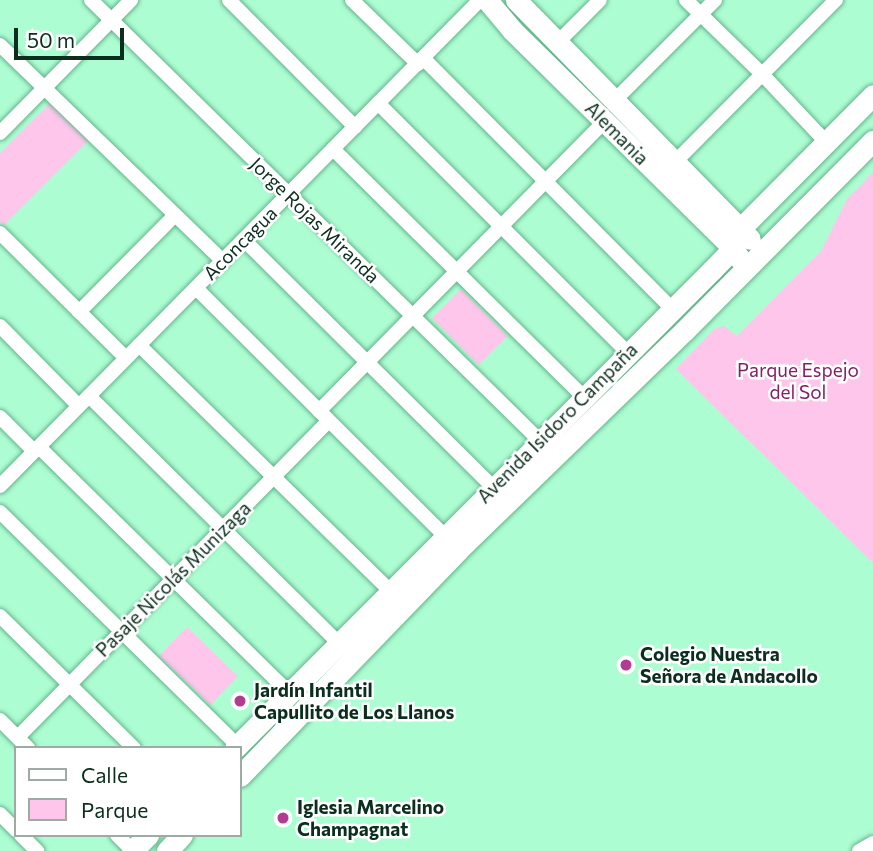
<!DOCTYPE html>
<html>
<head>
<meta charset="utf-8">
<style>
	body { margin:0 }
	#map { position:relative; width:873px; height:851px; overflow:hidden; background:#adfdd2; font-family:Commissioner,sans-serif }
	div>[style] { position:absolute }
	.green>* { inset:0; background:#fec6ea; transform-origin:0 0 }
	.roads { filter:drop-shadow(0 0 2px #65b48c) drop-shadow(0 0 2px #65b48c) }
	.street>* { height:14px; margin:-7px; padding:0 7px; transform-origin:7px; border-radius:7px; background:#fff }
	.secondary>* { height:21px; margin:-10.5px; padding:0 10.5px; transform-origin:10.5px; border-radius:10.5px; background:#fff }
	.dots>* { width:19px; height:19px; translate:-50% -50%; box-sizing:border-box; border:4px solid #fff; border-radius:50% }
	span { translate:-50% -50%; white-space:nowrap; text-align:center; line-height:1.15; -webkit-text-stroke:5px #fff; paint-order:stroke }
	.street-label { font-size:19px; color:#0c2e1e }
	.park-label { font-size:19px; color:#812168 }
	.poi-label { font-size:19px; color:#0c2e1e; font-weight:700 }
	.left { translate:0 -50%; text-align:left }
	.legend { position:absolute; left:14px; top:746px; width:228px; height:91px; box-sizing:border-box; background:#fff; border:2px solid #9eaba5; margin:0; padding:9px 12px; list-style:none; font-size:21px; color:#0c2e1e }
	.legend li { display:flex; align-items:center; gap:14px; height:35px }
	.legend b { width:35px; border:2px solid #9eaba5 }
	.scale { position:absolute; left:14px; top:28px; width:110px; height:32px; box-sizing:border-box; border:4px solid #0c2e1e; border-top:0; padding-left:9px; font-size:21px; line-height:24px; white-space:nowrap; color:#0c2e1e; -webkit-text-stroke:5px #fff; paint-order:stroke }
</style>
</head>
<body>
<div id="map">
	<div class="green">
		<i style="clip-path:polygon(51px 102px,89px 140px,4px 225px,0 222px,0 153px)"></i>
		<i style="clip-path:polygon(873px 172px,873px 563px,676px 369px,714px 329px,724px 326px,737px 336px,821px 251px,847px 199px)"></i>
		<i style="left:461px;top:289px;width:66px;height:41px;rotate:45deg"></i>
		<i style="left:187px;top:627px;width:71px;height:40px;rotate:44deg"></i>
	</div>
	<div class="roads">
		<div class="street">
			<i style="left:91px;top:0;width:629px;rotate:44.48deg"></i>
			<i style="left:229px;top:0;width:179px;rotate:45.2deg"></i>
			<i style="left:352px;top:0;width:92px;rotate:44.1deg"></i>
			<i style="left:686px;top:0;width:106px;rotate:44.2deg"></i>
			<i style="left:762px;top:74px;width:93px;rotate:46.7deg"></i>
			<i style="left:558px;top:42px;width:59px;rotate:-45deg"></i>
			<i style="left:0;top:45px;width:310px;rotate:44.1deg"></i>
			<i style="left:423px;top:58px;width:355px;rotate:45.2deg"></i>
			<i style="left:616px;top:99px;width:140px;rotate:-45deg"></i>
			<i style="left:378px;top:103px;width:352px;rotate:45deg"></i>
			<i style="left:0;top:133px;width:187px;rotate:-45.4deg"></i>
			<i style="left:333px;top:149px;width:353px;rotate:44.7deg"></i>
			<i style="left:676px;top:161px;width:227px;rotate:-45.2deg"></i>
			<i style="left:0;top:233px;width:177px;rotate:44.8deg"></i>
			<i style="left:244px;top:240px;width:351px;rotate:44.8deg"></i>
			<i style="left:196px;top:288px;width:359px;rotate:44.9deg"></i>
			<i style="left:79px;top:312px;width:136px;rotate:-45.3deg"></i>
			<i style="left:0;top:326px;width:112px;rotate:45.4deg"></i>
			<i style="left:139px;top:345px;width:351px;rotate:44.4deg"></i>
			<i style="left:89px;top:396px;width:351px;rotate:44.7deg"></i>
			<i style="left:319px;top:411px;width:407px;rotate:-45.4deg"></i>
			<i style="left:0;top:417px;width:48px;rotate:45deg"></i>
			<i style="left:39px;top:447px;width:351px;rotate:44.5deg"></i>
			<i style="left:0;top:486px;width:683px;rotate:-45.36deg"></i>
			<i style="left:0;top:512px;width:332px;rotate:44.5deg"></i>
			<i style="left:0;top:616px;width:188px;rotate:44.6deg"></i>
			<i style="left:0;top:720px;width:40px;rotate:45deg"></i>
			<i style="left:18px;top:737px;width:443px;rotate:-45.5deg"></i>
			<i style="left:0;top:814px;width:23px;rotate:45deg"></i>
			<i style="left:21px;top:835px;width:23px;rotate:45deg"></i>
			<i style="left:117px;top:835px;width:23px;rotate:45deg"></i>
			<i style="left:859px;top:851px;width:16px;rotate:-30deg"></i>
		</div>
		<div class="secondary">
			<i style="left:487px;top:0;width:39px;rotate:50deg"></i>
			<i style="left:512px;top:30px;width:310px;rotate:44.6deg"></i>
			<i style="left:733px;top:248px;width:13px;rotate:58deg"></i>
			<i style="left:516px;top:0;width:334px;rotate:45.6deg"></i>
			<i style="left:235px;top:748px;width:675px;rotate:-45.06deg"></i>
			<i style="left:712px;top:270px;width:30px;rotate:-46deg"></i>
			<i style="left:733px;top:248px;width:22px;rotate:-68deg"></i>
			<i style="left:741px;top:228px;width:187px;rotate:-45.2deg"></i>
			<i style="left:240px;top:776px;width:314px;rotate:-46deg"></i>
			<i style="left:458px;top:550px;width:315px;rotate:-44.1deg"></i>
			<i style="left:684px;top:331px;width:268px;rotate:-45.2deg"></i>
			<i style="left:132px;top:851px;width:23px;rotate:-45deg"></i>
			<i style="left:167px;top:851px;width:22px;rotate:-47deg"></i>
		</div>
	</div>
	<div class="dots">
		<i style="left:626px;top:665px;background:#b23c92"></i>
		<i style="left:240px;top:701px;background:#b23c92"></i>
		<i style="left:283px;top:818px;background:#b23c92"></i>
	</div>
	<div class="street-label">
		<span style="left:617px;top:133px;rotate:45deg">Alemania</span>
		<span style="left:315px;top:220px;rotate:44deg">Jorge Rojas Miranda</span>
		<span style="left:240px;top:243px;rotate:-45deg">Aconcagua</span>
		<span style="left:557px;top:423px;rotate:-45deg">Avenida Isidoro Campaña</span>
		<span style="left:173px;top:579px;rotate:-45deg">Pasaje Nicolás Munizaga</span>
	</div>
	<div class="park-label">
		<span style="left:798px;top:381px">Parque Espejo<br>del Sol</span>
	</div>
	<div class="poi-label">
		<span class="left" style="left:640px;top:665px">Colegio Nuestra<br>Señora de Andacollo</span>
		<span class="left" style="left:254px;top:701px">Jardín Infantil<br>Capullito de Los Llanos</span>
		<span class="left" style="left:297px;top:818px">Iglesia Marcelino<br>Champagnat</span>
	</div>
	<ul class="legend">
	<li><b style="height:9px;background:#fff"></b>Calle</li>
	<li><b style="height:19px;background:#fec6ea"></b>Parque</li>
	</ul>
	<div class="scale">50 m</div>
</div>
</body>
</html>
